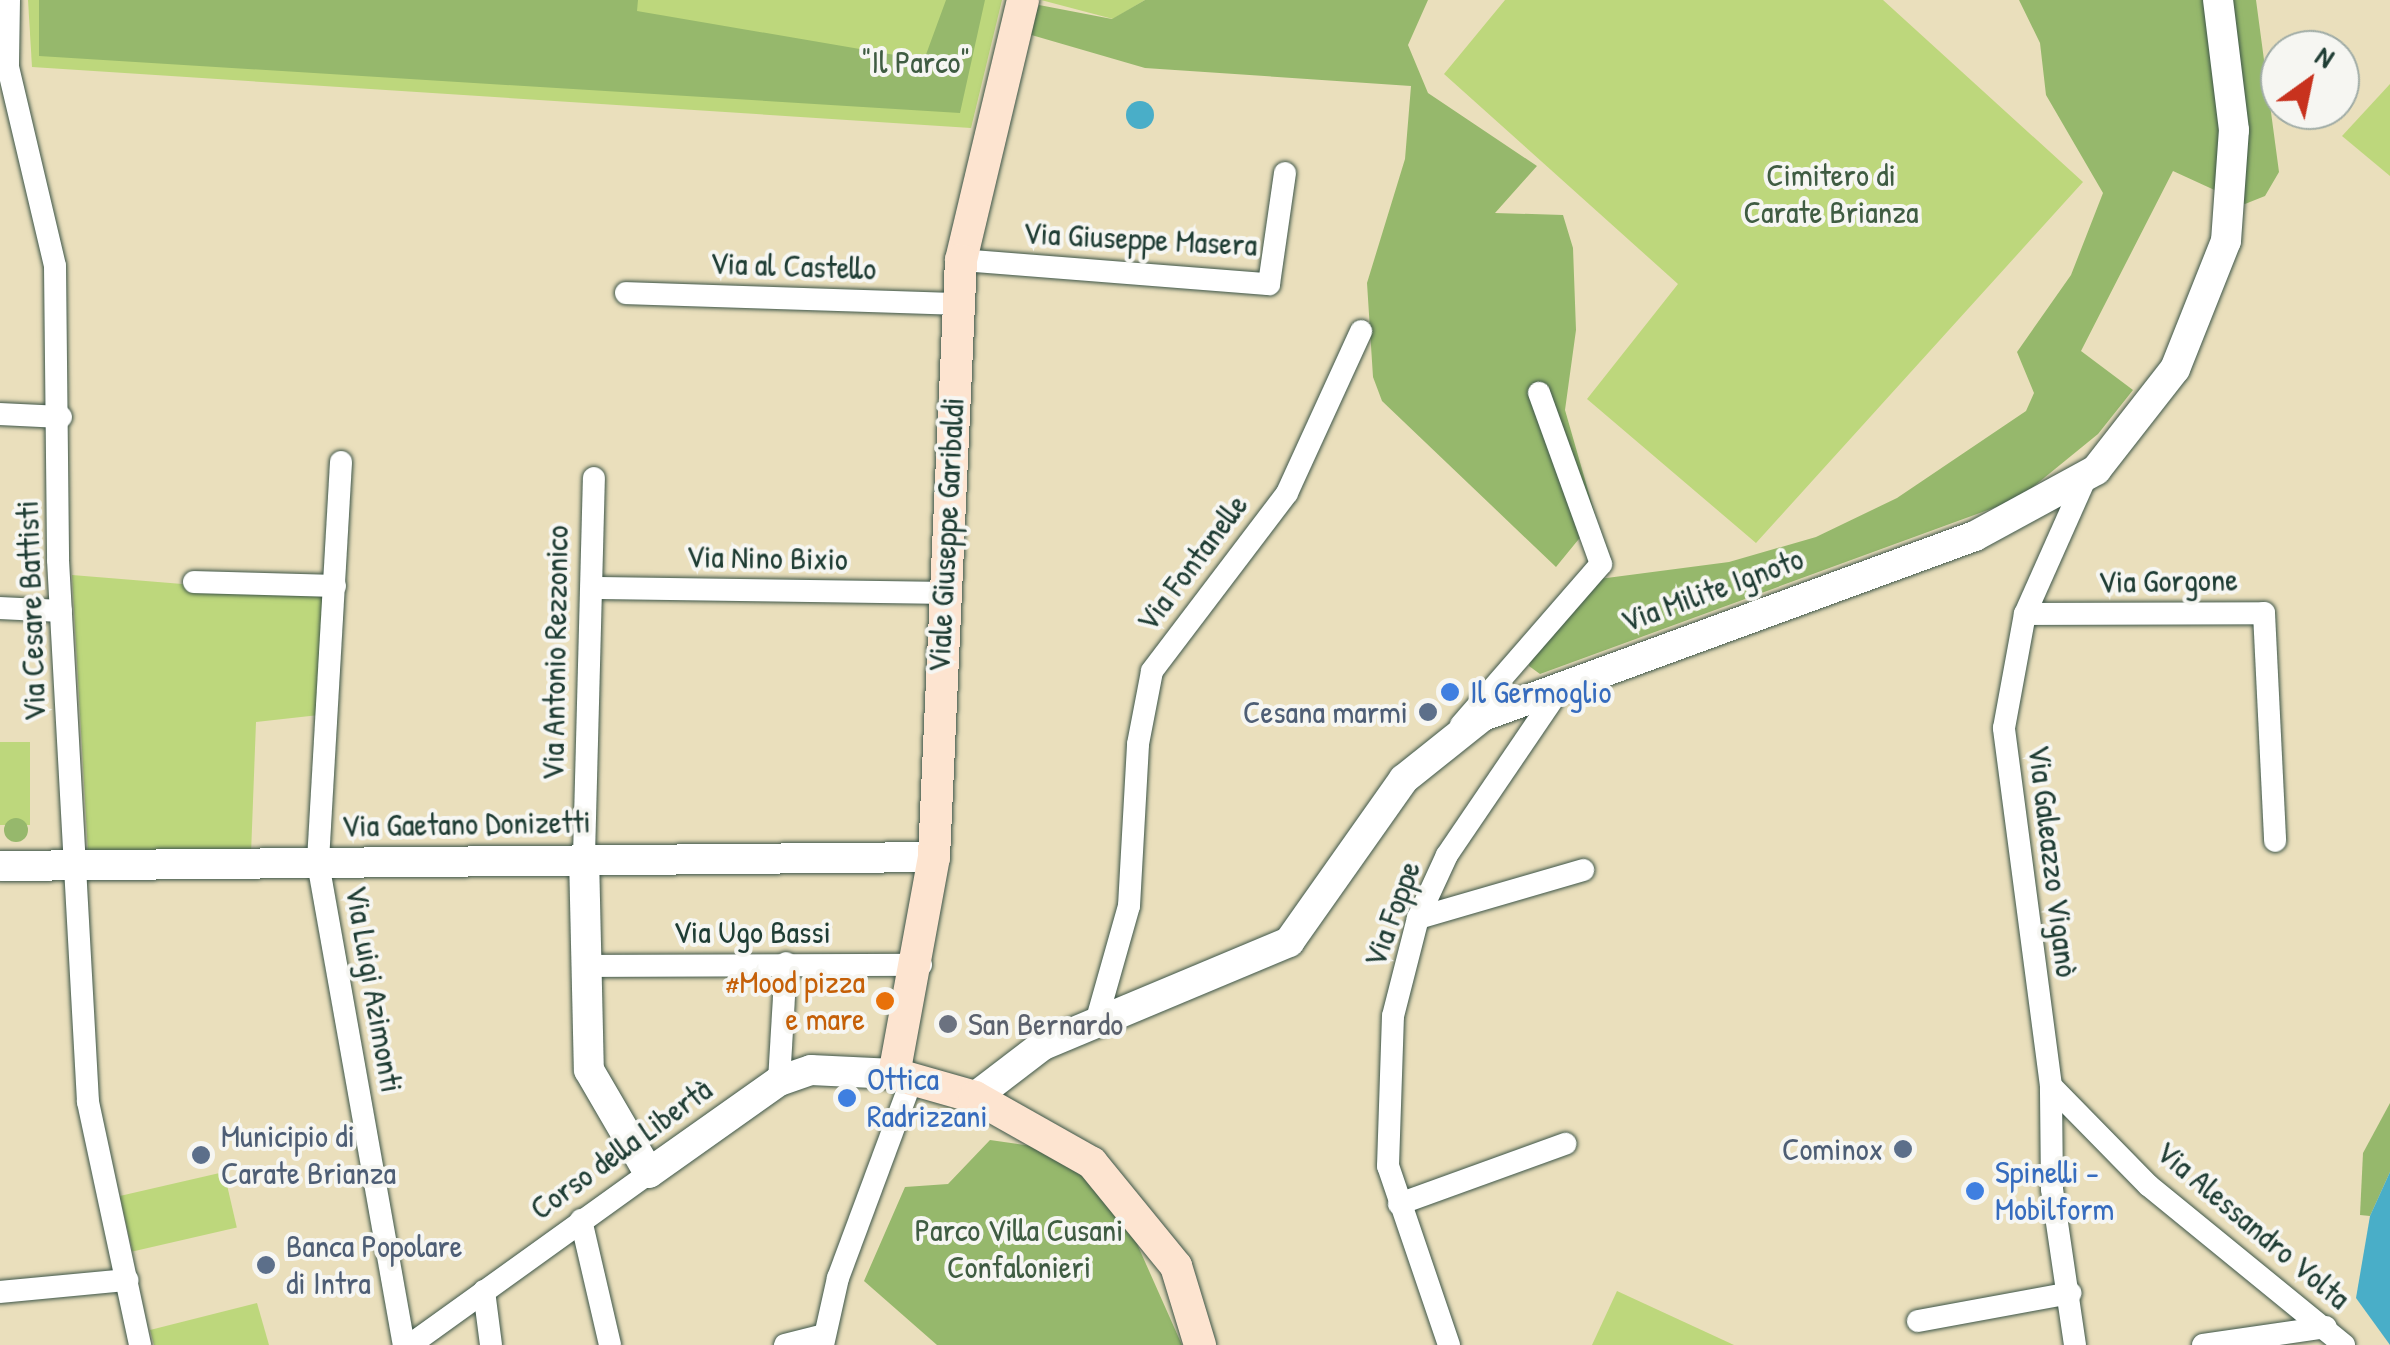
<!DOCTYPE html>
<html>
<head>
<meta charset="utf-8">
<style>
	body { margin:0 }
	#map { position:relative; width:2390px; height:1345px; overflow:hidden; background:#eadfbc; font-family:"Patrick Hand",sans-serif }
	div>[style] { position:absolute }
	.green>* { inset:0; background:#bdd77c; transform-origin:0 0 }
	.forest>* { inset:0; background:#96b86c }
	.round { border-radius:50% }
	.water>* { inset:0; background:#49aec8 }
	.roads { filter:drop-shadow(0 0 2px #3d5548) drop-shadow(0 0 2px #3d5548) }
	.minor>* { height:22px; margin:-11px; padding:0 11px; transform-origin:11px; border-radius:11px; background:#fff }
	.tertiary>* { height:30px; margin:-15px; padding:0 15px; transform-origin:15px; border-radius:15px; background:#fff }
	.secondary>* { height:32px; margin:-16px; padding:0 16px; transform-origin:16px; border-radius:16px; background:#fde4d0 }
	.dots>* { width:28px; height:28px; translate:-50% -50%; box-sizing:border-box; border:5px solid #f6f6f2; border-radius:50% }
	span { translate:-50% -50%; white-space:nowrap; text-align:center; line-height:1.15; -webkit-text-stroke:8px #f6f6f2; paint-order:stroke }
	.park-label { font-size:32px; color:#3f5c42 }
	.street-label { font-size:32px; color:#1f3d34 }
	.shop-label { font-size:32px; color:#366cbe }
	.left { translate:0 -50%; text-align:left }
	.service-label { font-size:32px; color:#4e5e75 }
	.right { translate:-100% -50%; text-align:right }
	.food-label { font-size:32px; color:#c56008 }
	.worship-label { font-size:32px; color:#5b616d }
	.north { position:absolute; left:2260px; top:30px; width:100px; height:100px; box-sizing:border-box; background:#f6f6f2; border:2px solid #a0aca6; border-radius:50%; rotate:33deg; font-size:28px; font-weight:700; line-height:40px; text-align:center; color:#1f3d34 }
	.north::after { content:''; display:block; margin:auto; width:35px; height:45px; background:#c8321e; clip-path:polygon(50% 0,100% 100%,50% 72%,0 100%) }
</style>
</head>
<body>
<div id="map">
	<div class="green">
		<i style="clip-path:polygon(28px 0,1002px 0,971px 128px,32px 67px)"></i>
		<i style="clip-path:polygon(1041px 0,1145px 0,1113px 19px)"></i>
		<i style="clip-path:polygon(1505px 0,1883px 0,2083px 182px,1756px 543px,1587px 399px,1678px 284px,1444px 74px)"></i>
		<i style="clip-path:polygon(2390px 84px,2390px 176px,2342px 136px)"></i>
		<i style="clip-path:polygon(72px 575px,330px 596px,319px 715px,256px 722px,251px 854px,88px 853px)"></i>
		<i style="left:0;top:742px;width:30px;height:83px"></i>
		<i style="left:224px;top:1172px;width:57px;height:107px;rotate:77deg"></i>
		<i style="clip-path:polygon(1617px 1291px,1734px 1345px,1592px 1345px)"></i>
		<i style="clip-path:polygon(257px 1303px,269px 1345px,154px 1345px,150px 1330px)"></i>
	</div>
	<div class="forest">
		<i style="clip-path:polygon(39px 0,638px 0,637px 11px,924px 60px,946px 0,985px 0,960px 113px,39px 56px)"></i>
		<i style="clip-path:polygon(1145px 0,1428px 0,1408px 45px,1428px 93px,1537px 166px,1495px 213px,1563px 215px,1573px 248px,1576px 330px,1565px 410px,1596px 518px,1556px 567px,1382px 401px,1373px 377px,1367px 283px,1405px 159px,1411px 86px,1145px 68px,1028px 34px,1039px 5px,1112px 19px)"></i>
		<i style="clip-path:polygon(2019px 0,2256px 0,2279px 172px,2265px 196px,2245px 204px,2173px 171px,2081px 351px,2133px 390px,2098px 434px,2018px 499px,1540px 674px,1529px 666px,1531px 653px,1599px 579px,1729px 562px,1816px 537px,1897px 498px,2026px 411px,2034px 393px,2017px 352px,2071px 275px,2103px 193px,2046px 95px,2040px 43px)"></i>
		<i class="round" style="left:4px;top:818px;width:24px;height:24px"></i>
		<i style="clip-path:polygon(2390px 1103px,2390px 1172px,2370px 1216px,2360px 1215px,2363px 1153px)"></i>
		<i style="clip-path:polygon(990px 1140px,1045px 1148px,1085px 1178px,1130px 1228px,1182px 1345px,937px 1345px,864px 1281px,905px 1187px,948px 1184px)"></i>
	</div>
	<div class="water">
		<i class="round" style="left:1126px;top:101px;width:28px;height:28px"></i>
		<i style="clip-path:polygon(2390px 1172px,2390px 1345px,2356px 1298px,2370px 1216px)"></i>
	</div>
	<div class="roads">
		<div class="minor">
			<i style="left:9px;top:0;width:67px;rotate:90.9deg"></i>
			<i style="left:8px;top:67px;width:204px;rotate:76.7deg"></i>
			<i style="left:55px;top:266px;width:294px;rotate:89.4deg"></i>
			<i style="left:58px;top:560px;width:543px;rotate:86.83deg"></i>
			<i style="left:88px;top:1102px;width:249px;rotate:77.9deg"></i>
			<i style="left:961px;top:260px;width:309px;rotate:4.5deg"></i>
			<i style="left:1269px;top:284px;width:112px;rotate:-81.8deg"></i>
			<i style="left:626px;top:293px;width:332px;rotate:1.9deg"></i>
			<i style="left:0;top:414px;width:61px;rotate:2.8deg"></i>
			<i style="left:341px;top:462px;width:402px;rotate:93.3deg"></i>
			<i style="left:318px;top:863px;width:490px;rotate:79.9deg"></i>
			<i style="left:194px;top:582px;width:141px;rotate:1.6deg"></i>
			<i style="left:593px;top:588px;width:346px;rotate:0.8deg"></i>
			<i style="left:0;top:608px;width:61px;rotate:2.8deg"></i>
			<i style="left:2025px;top:614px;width:239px;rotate:-0.2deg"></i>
			<i style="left:2264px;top:613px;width:228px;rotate:87.2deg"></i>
			<i style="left:1461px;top:725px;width:213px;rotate:-49deg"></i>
			<i style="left:1601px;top:564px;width:182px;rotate:-109.9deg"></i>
			<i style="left:584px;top:856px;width:378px;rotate:-88.5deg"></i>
			<i style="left:1418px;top:918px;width:172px;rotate:-16.2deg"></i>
			<i style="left:583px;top:966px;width:338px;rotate:-0.2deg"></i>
			<i style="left:1095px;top:1026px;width:125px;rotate:-74.2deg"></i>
			<i style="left:1129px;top:906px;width:162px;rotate:-86.8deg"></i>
			<i style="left:1138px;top:744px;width:74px;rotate:-79.1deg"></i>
			<i style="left:1152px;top:671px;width:223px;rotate:-52.8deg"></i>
			<i style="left:1287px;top:493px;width:178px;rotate:-65.4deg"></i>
			<i style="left:779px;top:1081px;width:118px;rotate:-86.6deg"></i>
			<i style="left:2051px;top:1086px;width:361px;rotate:-97.5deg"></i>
			<i style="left:2004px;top:728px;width:116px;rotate:-79.6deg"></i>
			<i style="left:2025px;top:614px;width:148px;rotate:-66deg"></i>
			<i style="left:1399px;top:1204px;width:177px;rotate:-19.9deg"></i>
			<i style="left:581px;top:1220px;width:128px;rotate:76.9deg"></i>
			<i style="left:484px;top:1291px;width:54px;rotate:82.6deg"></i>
			<i style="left:0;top:1292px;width:128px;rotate:-5.4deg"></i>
			<i style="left:1918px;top:1321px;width:155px;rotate:-10.4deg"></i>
			<i style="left:410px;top:1345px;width:294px;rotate:-35.7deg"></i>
			<i style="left:785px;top:1345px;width:40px;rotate:-14.4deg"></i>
			<i style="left:823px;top:1345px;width:69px;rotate:-77.4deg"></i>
			<i style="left:838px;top:1278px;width:212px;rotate:-69.6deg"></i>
			<i style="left:1449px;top:1345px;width:189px;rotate:-108.8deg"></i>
			<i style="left:1388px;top:1166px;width:150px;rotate:-88.1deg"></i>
			<i style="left:1393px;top:1016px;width:101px;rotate:-75.7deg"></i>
			<i style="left:1418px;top:918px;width:69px;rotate:-65.3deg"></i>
			<i style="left:1447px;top:855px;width:204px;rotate:-55.8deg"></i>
			<i style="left:2075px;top:1345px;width:158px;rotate:-98.4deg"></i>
			<i style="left:2052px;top:1189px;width:103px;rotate:-90.6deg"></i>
			<i style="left:2051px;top:1086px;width:139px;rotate:45.6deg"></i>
			<i style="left:2148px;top:1185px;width:253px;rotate:39.2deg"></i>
			<i style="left:2203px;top:1345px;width:124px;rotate:-8.3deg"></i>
		</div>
		<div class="tertiary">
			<i style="left:584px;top:856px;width:214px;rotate:88.7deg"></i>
			<i style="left:589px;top:1070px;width:119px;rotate:59.8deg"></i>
			<i style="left:649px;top:1173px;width:159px;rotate:-35.3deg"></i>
			<i style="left:779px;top:1081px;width:34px;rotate:-19deg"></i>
			<i style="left:811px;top:1070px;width:83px;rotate:2.8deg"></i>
			<i style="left:0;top:866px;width:934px;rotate:-0.55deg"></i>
			<i style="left:975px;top:1097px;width:86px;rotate:-37.4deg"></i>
			<i style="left:1043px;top:1045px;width:267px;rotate:-22.7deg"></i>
			<i style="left:1289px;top:942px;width:199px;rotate:-54.8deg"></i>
			<i style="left:1404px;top:779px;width:101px;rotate:-38.6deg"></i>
			<i style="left:1483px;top:716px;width:524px;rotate:-20.1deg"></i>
			<i style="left:1975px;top:536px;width:138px;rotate:-28.6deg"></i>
			<i style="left:2096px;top:470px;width:128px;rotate:-52deg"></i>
			<i style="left:2175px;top:369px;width:138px;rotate:-68.3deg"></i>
			<i style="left:2226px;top:241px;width:111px;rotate:-85.9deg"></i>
			<i style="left:2234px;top:130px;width:131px;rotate:-97deg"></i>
		</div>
		<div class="secondary">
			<i style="left:1023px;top:0;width:267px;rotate:103.4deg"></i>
			<i style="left:961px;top:260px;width:598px;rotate:92.59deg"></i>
			<i style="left:934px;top:857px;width:221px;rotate:100.4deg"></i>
			<i style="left:894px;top:1074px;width:84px;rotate:15.9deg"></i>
			<i style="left:975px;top:1097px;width:134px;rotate:29.4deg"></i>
			<i style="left:1092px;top:1163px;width:133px;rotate:50.8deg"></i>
			<i style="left:1176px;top:1266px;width:83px;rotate:73.1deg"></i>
		</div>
	</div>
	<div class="dots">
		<i style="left:1450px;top:692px;background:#3f7fe0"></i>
		<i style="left:1428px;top:712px;background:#5c6f8a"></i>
		<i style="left:885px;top:1001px;background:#e8710a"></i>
		<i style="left:948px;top:1024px;background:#6b7280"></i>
		<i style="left:847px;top:1098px;background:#3f7fe0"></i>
		<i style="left:1903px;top:1149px;background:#5c6f8a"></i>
		<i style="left:201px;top:1155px;background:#5c6f8a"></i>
		<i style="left:1975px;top:1191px;background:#3f7fe0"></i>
		<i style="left:266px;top:1265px;background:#5c6f8a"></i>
	</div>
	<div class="park-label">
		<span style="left:916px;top:62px">"Il Parco"</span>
		<span style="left:1831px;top:194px">Cimitero di<br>Carate Brianza</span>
		<span style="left:1019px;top:1249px">Parco Villa Cusani<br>Confalonieri</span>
	</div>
	<div class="street-label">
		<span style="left:1140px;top:239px;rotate:3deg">Via Giuseppe Masera</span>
		<span style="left:793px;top:266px;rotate:2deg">Via al Castello</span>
		<span style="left:946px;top:535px;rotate:-87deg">Viale Giuseppe Garibaldi</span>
		<span style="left:767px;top:558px;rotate:1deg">Via Nino Bixio</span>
		<span style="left:1192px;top:563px;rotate:-53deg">Via Fontanelle</span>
		<span style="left:2168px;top:581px;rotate:-1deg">Via Gorgone</span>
		<span style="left:1712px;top:590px;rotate:-20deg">Via Milite Ignoto</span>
		<span style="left:31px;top:611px;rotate:-92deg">Via Cesare Battisti</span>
		<span style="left:555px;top:653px;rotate:-89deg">Via Antonio Rezzonico</span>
		<span style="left:466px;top:824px;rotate:-1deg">Via Gaetano Donizetti</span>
		<span style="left:2053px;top:861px;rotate:83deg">Via Galeazzo Viganò</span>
		<span style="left:1392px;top:914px;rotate:-70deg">Via Foppe</span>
		<span style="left:752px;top:932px">Via Ugo Bassi</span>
		<span style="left:374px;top:989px;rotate:80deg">Via Luigi Azimonti</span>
		<span style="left:621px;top:1149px;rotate:-36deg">Corso della Libertà</span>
		<span style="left:2253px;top:1225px;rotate:40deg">Via Alessandro Volta</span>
	</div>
	<div class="shop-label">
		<span class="left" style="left:1470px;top:692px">Il Germoglio</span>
		<span class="left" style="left:867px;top:1098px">Ottica<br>Radrizzani</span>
		<span class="left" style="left:1995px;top:1191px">Spinelli -<br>Mobilform</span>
	</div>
	<div class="service-label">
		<span class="right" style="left:1408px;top:712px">Cesana marmi</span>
		<span class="left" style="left:221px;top:1155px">Municipio di<br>Carate Brianza</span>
		<span class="right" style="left:1883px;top:1149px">Cominox</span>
		<span class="left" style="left:286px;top:1265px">Banca Popolare<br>di Intra</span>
	</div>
	<div class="food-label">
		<span class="right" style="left:865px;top:1001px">#Mood pizza<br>e mare</span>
	</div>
	<div class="worship-label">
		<span class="left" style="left:968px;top:1024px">San Bernardo</span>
	</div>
	<div class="north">N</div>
</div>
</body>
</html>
